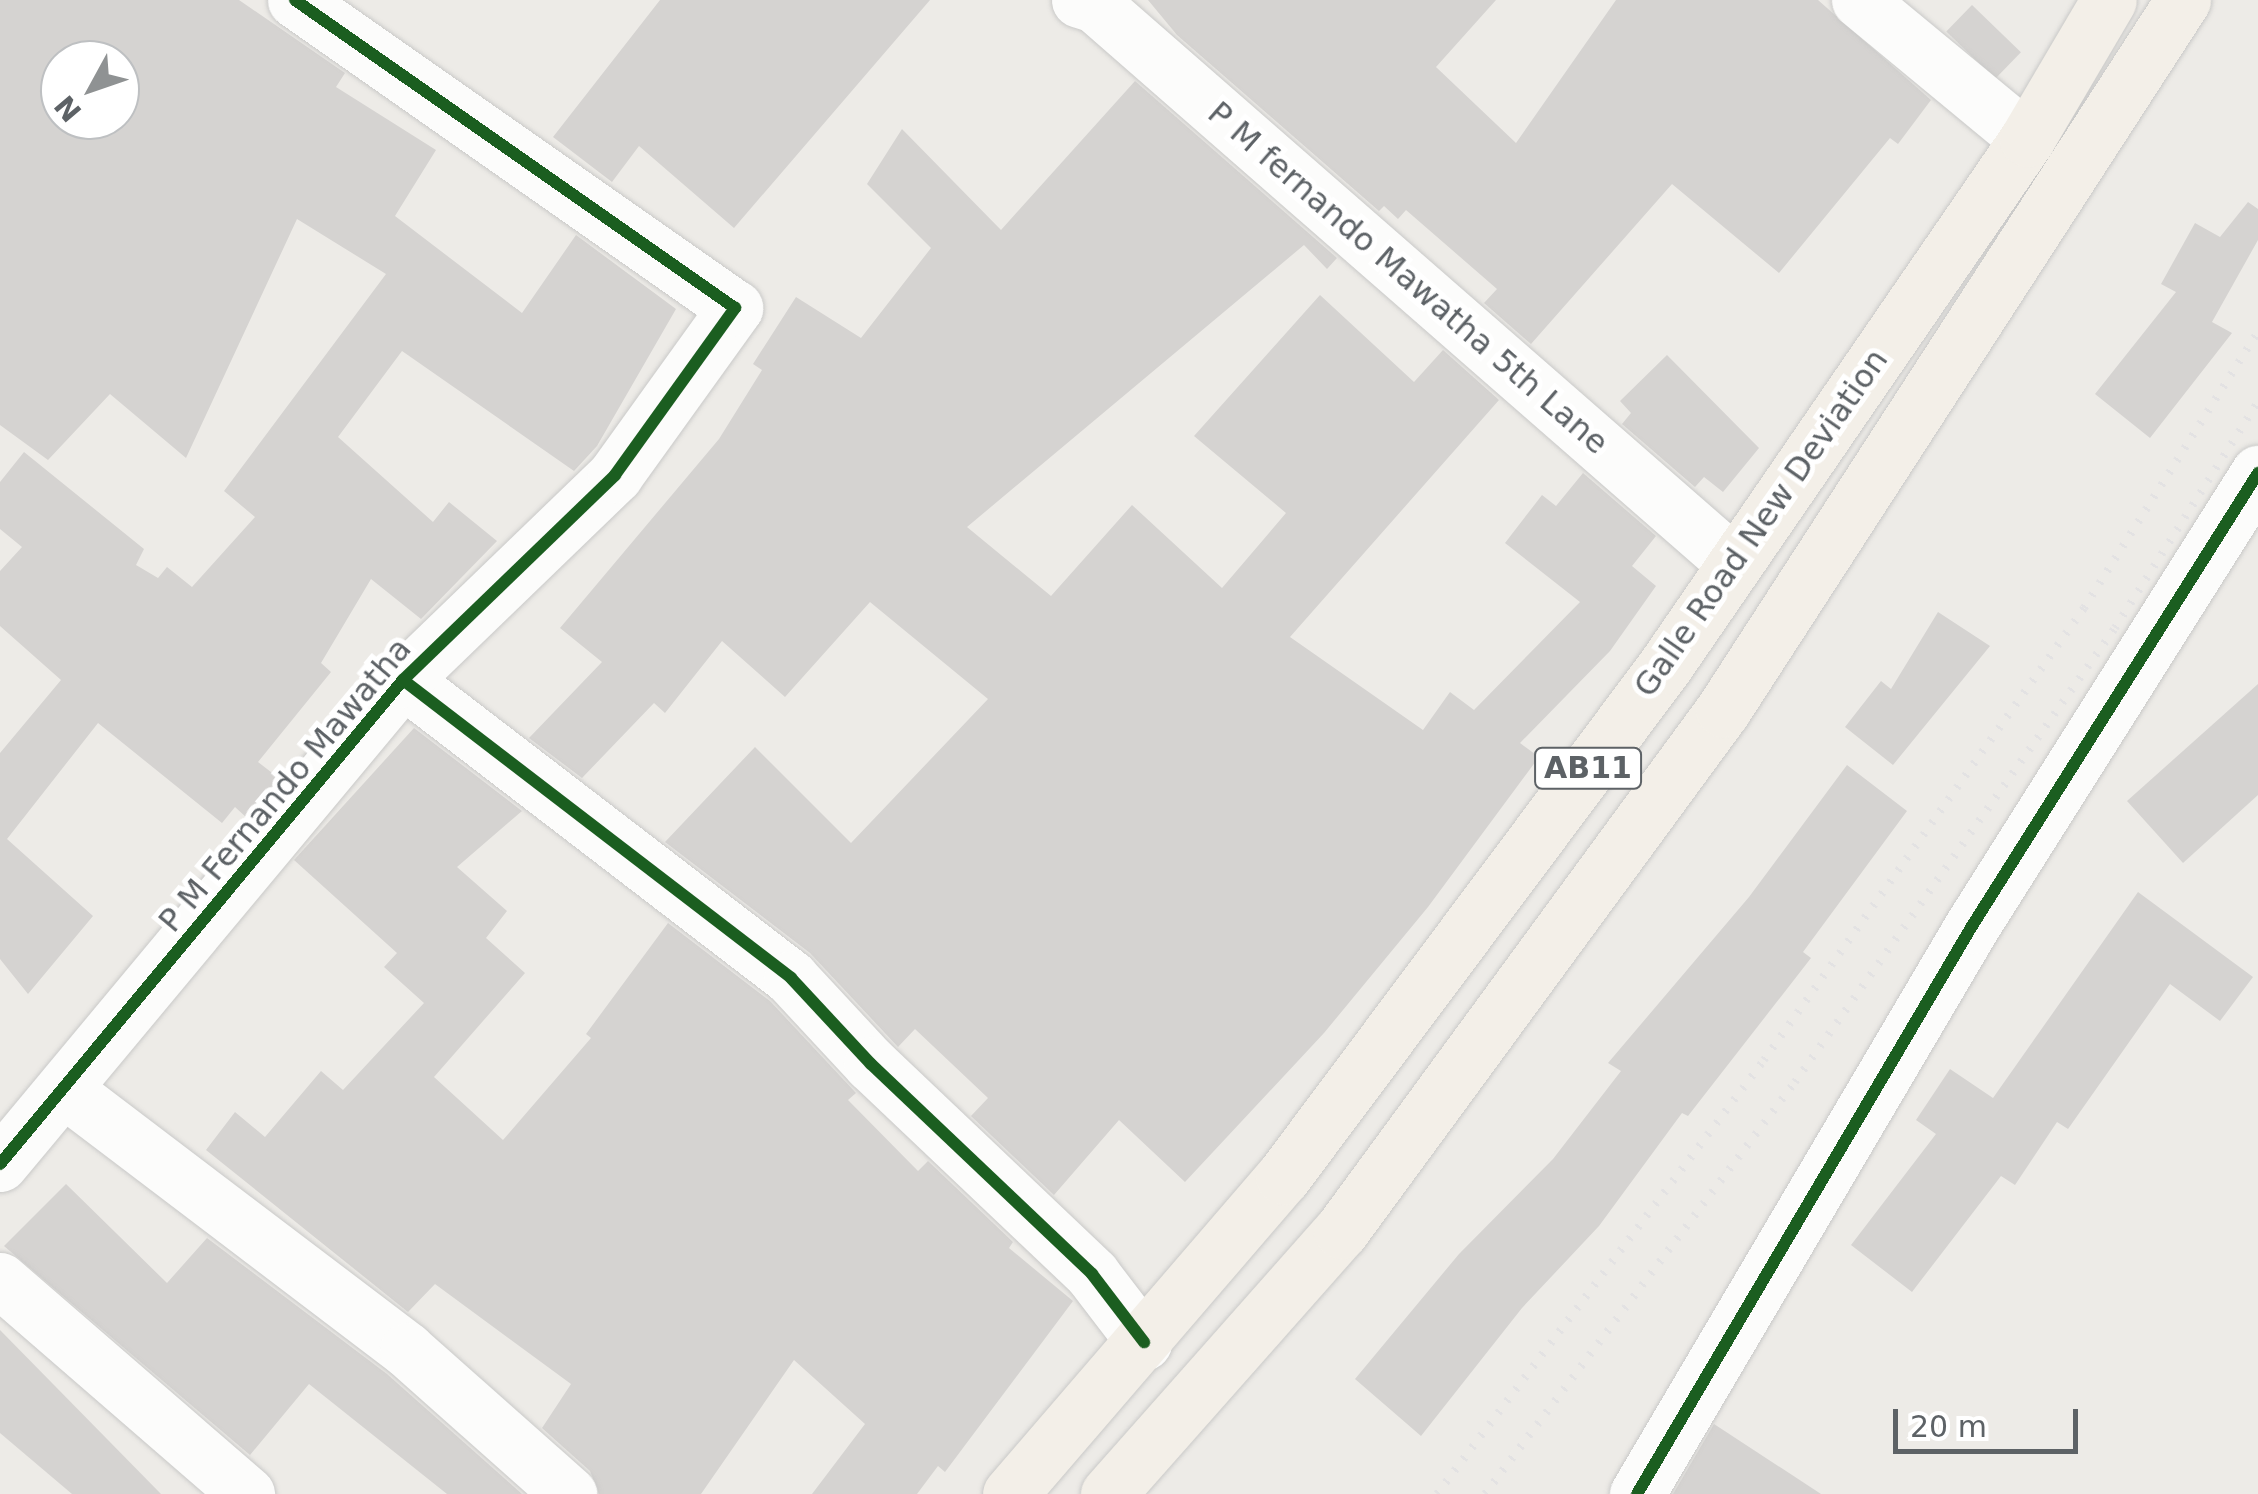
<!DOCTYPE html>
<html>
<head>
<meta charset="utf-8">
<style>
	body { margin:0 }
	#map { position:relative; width:2258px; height:1494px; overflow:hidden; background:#edebe7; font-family:"DejaVu Sans",sans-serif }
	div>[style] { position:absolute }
	.building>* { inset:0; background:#d5d3d1; transform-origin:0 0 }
	.roads { filter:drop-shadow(0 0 2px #c9c9c8) drop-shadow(0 0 2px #c9c9c8) }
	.minor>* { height:55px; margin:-27.5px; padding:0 27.5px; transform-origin:27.5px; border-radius:27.5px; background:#fcfcfb }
	.major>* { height:55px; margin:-27.5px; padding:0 27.5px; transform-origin:27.5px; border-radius:27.5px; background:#f3efe8 }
	.rail>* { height:8px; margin-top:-4px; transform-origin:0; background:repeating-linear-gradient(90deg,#e3e2e3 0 2.5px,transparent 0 14.5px) }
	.cycleway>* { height:12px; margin:-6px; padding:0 6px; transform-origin:6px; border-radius:6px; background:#1b5e20 }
	span { translate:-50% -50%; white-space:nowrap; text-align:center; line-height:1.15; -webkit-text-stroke:10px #fff; paint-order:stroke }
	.shield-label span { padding:2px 8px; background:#fff; border:2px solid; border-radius:8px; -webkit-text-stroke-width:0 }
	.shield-label { font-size:30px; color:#5d6266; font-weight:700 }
	.street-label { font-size:32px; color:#5d6266 }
	.north { position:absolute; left:40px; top:40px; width:100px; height:100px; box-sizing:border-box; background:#fff; border:2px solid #bec0c2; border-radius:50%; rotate:230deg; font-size:28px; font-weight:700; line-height:40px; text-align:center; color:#5d6266 }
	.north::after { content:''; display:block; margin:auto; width:35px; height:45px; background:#8f9293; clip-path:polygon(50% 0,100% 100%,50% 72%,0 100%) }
	.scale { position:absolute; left:1893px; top:1409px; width:185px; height:45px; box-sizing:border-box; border:5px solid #5d6266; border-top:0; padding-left:12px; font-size:30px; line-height:35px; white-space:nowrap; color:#5d6266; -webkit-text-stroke:8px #fff; paint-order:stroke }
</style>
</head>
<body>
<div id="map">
	<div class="building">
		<i style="clip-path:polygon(evenodd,0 0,239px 0,345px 73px,336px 87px,436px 150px,395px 216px,522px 313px,576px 235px,676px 309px,597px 446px,574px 471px,402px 351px,338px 437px,433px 522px,449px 502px,497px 541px,421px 619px,371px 579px,321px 663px,331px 672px,258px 762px,280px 779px,247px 818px,235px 807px,222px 823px,98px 723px,7px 839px,93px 916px,28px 994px,0 959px,0 753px,61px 680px,0 626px,0 571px,22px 547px,0 529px,0 482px,24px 452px,144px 549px,136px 565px,158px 578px,167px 567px,192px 587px,255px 517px,224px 491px,386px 274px,297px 219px,186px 458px,110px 394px,48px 460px,0 425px,0 0,60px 60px,120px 60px,120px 120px,60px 120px,60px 60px)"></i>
		<i style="clip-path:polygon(660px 0,930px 0,734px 228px,639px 146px,612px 182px,553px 137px)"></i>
		<i style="clip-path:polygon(1148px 0,1496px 0,1436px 67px,1516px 143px,1616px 0,1818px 0,1931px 100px,1898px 144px,1890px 138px,1779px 273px,1672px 184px,1531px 344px,1484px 303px,1497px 289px,1406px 210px,1398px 219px,1384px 206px,1379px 211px,1177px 35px)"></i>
		<i style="left:1972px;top:5px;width:68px;height:37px;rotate:44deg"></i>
		<i style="clip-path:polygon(1135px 81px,1337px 258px,1327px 269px,1304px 245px,967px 527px,1051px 596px,1132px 505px,1222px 588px,1286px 513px,1194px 436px,1320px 295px,1414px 382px,1443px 350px,1499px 400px,1290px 637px,1423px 730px,1450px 692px,1474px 710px,1580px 602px,1505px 543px,1542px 495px,1556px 506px,1583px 473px,1656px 536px,1632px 566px,1656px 586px,1610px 651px,1520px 743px,1539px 757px,1428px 907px,1324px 1033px,1185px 1182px,1119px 1120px,1054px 1195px,971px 1116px,988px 1098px,915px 1029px,898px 1047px,810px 953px,665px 842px,755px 747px,851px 843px,988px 699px,870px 602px,785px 697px,722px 641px,665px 713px,654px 703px,582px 778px,529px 738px,602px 662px,560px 628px,719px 439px,762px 370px,753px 364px,796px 297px,861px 338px,931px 248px,867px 184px,902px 129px,1001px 230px)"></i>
		<i style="clip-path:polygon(2248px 202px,2258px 209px,2258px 240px,2212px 322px,2232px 333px,2150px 438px,2095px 394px,2176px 292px,2161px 284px,2195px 223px,2220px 237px)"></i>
		<i style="clip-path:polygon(1667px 355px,1759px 448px,1723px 492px,1704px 477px,1695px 487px,1622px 424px,1631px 413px,1620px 401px)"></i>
		<i style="clip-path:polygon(1938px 612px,1990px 646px,1893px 765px,1845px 727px,1881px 681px,1891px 689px)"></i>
		<i style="clip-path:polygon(2258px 684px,2258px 795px,2183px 863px,2127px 801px)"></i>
		<i style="clip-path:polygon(414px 728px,522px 811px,457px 867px,507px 911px,486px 938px,525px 973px,434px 1077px,503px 1140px,591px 1038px,586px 1034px,668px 923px,770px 1001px,856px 1093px,848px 1100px,918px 1171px,928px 1161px,1013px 1242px,1009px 1248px,1073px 1301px,945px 1472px,938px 1466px,917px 1494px,812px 1494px,865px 1424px,794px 1360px,701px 1494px,599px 1494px,590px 1471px,542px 1428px,571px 1384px,435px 1284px,408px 1312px,206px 1150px,235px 1112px,265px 1137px,321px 1071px,343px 1090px,424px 1003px,384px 967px,397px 953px,294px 860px)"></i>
		<i style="clip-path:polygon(1847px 765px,1907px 811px,1803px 952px,1811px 958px,1688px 1116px,1682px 1113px,1599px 1226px,1522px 1308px,1421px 1436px,1355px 1379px,1459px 1254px,1553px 1159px,1621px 1071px,1608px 1063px,1749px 897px)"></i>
		<i style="clip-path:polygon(2138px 892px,2253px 977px,2220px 1021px,2170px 984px,2068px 1129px,2057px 1122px,2015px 1185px,2001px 1176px,1912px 1292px,1851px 1245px,1936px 1134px,1916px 1120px,1950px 1069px,1993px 1098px)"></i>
		<i style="clip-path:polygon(66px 1184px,167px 1283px,207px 1238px,387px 1374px,522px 1494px,447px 1494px,309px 1384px,250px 1455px,4px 1246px)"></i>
		<i style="clip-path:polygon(0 1330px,161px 1494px,72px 1494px,0 1433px)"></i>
		<i style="clip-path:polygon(1714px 1424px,1821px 1494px,1673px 1494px)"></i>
	</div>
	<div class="roads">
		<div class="minor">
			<i style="left:1079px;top:0;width:17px;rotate:17deg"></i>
			<i style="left:1095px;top:5px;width:848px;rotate:41.13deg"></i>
			<i style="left:1859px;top:0;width:218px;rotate:39.6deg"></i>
			<i style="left:403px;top:680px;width:489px;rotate:37.5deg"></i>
			<i style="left:791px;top:978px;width:117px;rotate:47.1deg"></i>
			<i style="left:871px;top:1064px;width:305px;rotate:43.5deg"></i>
			<i style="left:1092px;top:1274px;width:86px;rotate:52.6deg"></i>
			<i style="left:66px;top:1091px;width:428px;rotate:37.2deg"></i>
			<i style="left:407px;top:1350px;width:217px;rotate:41.6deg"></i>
			<i style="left:0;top:1164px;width:630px;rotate:-50.22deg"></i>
			<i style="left:403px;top:680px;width:295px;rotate:-44deg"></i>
			<i style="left:615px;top:475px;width:206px;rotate:-54.3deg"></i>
			<i style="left:735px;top:308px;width:537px;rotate:-145.01deg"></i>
			<i style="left:0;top:1280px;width:327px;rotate:40.9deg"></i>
			<i style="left:1637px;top:1494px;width:659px;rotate:-59.47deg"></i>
			<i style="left:1972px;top:926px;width:536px;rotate:-57.73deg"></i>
		</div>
		<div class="major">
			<i style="left:1010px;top:1494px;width:418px;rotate:-49.3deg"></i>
			<i style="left:1283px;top:1177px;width:638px;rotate:-53.22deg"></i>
			<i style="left:1665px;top:666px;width:639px;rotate:-55.51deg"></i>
			<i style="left:2027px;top:139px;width:161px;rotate:-59.5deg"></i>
			<i style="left:1108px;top:1494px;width:351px;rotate:-48.5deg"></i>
			<i style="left:1341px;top:1231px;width:646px;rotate:-53.75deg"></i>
			<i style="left:1723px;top:710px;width:846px;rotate:-57.06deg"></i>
		</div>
	</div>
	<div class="rail">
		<i style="left:1437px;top:1494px;width:543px;rotate:-53deg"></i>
		<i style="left:1764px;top:1060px;width:554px;rotate:-54.7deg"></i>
		<i style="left:2084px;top:608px;width:326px;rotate:-57.8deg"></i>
		<i style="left:1485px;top:1494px;width:516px;rotate:-53.04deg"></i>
		<i style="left:1795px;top:1082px;width:555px;rotate:-54.82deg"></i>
		<i style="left:2115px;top:628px;width:267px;rotate:-57.7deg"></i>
	</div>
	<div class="cycleway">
		<i style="left:403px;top:680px;width:489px;rotate:37.5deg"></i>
		<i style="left:791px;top:978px;width:117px;rotate:47.1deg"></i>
		<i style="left:871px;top:1064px;width:305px;rotate:43.5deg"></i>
		<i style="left:1092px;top:1274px;width:86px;rotate:52.6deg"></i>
		<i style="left:0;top:1164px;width:630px;rotate:-50.22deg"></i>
		<i style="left:403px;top:680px;width:295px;rotate:-44deg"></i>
		<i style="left:615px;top:475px;width:206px;rotate:-54.3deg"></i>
		<i style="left:735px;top:308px;width:537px;rotate:-145.01deg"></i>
		<i style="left:1637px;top:1494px;width:659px;rotate:-59.47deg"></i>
		<i style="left:1972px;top:926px;width:536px;rotate:-57.73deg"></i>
	</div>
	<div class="shield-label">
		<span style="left:1588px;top:768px">AB11</span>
	</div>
	<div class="street-label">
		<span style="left:1408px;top:278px;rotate:41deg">P M fernando Mawatha 5th Lane</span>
		<span style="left:1761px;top:523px;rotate:-55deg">Galle Road New Deviation</span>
		<span style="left:285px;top:785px;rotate:-50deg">P M Fernando Mawatha</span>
	</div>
	<div class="north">N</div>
	<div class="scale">20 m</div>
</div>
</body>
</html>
